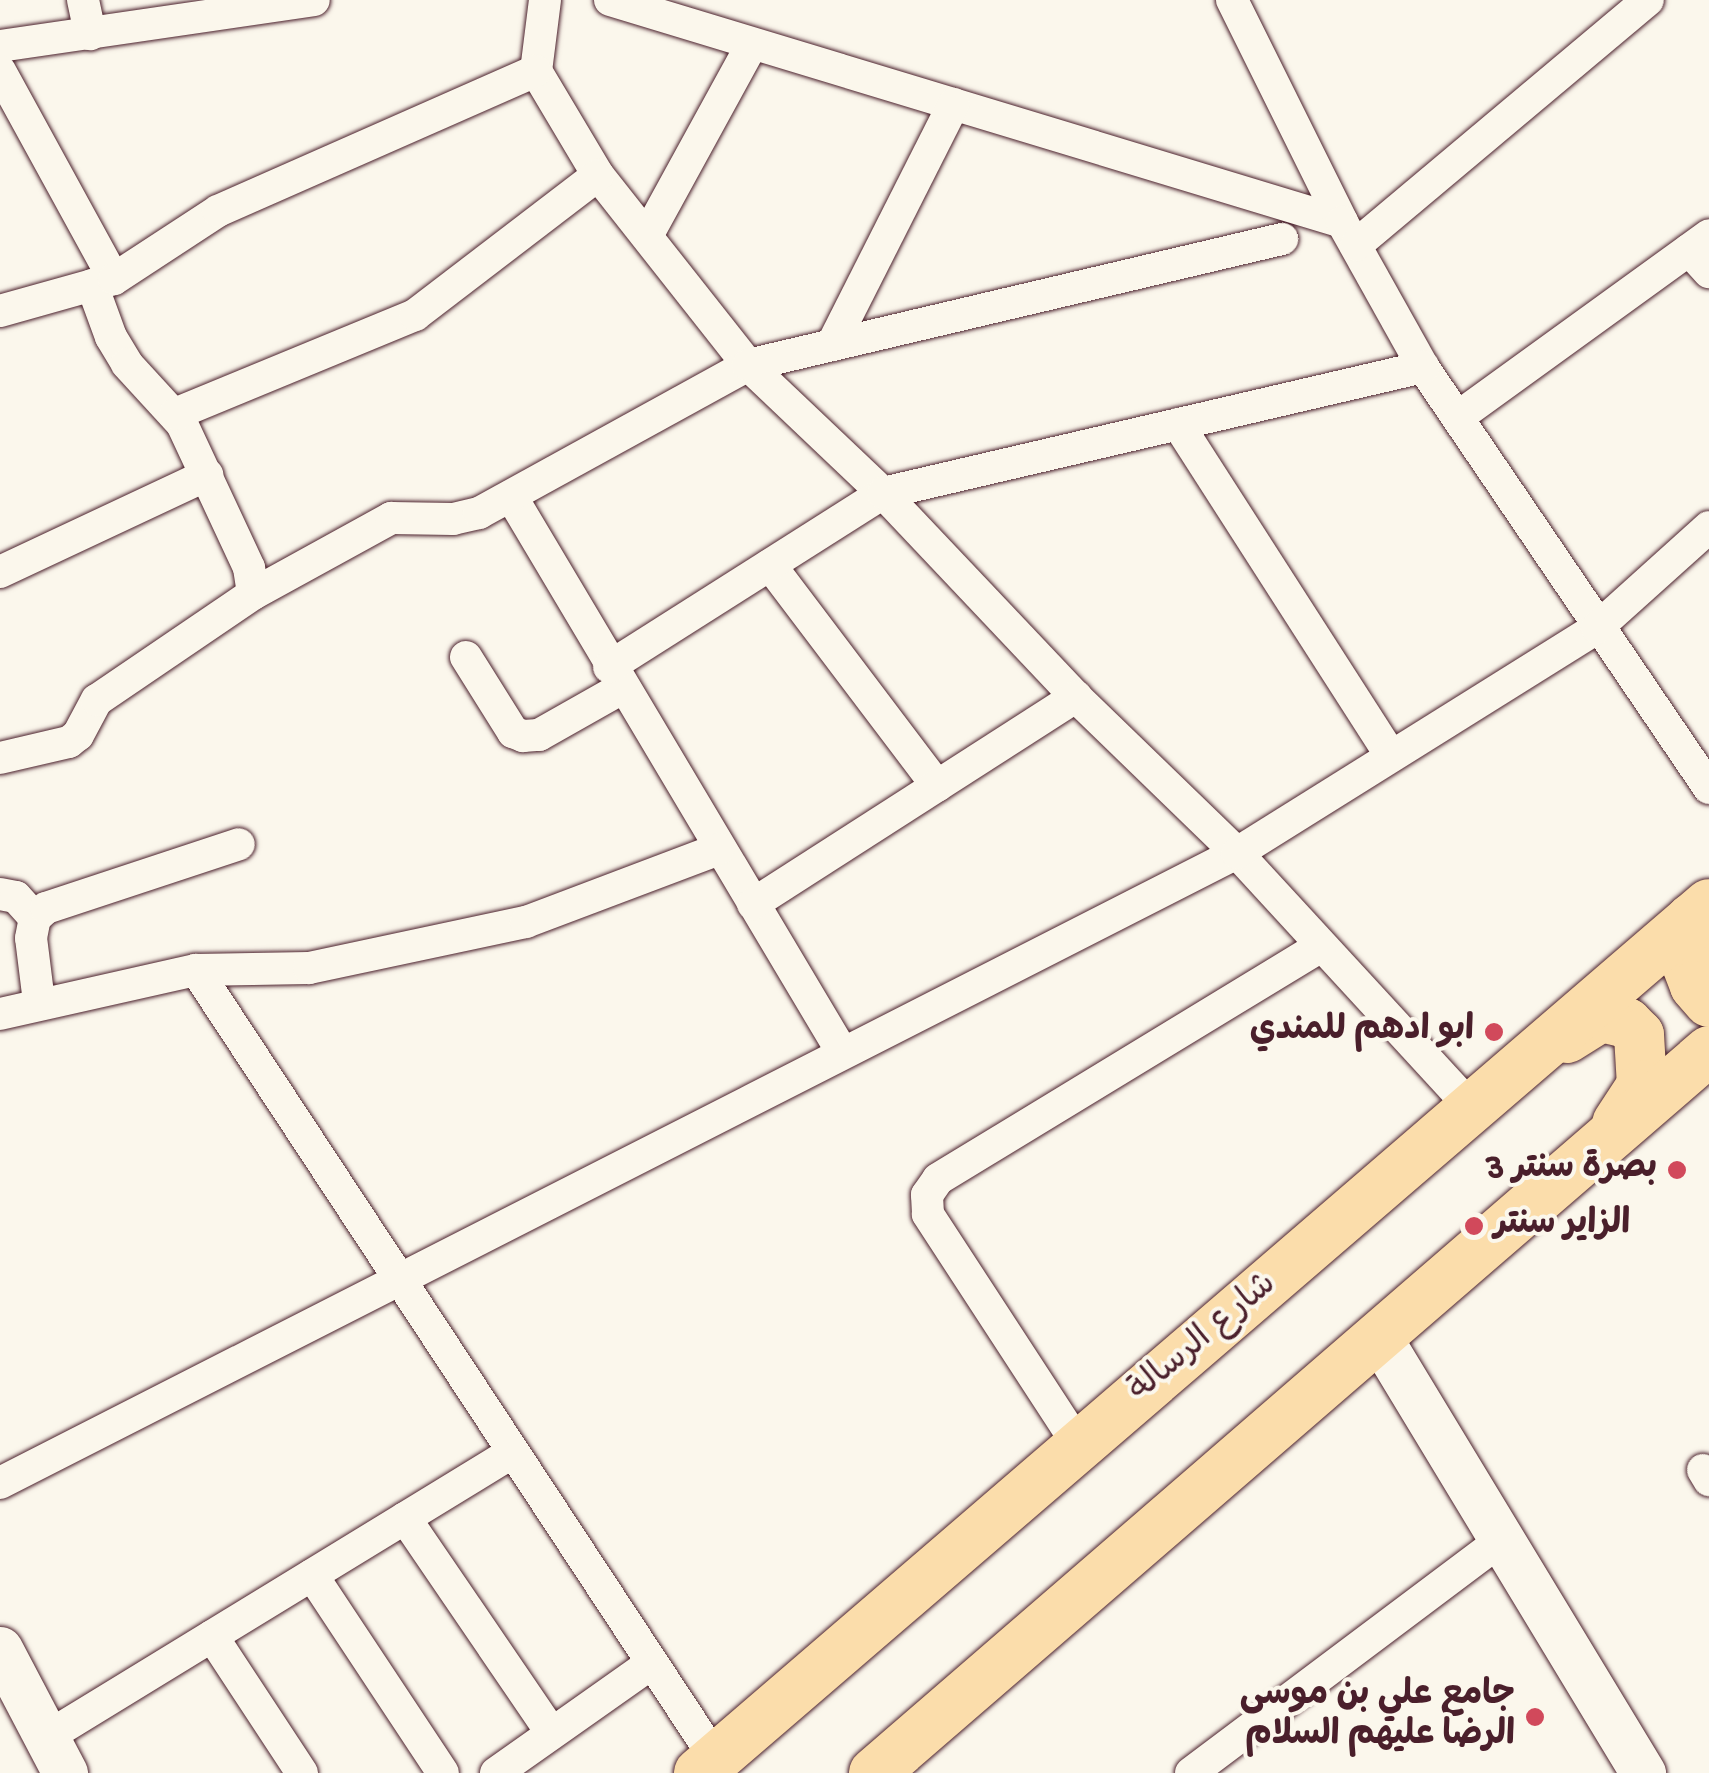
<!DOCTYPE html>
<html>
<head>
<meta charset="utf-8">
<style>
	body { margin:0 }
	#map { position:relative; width:1709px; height:1773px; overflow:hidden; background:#fbf7ec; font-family:"Gochi Hand","Playpen Sans Arabic",sans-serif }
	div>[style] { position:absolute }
	.roads { filter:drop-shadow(0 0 2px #4a1f2b) drop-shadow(0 0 2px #4a1f2b) }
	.street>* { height:32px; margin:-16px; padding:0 16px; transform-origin:16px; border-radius:16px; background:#fbf7ec }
	.secondary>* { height:45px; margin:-22.5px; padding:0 22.5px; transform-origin:22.5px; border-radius:22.5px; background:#fbf7ec }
	.primary>* { height:50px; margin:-25px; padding:0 25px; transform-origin:25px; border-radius:25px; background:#fbddab }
	.dots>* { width:28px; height:28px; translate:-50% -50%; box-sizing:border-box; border:5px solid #fbf7ec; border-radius:50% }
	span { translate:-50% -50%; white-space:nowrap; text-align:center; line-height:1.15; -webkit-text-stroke:8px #fbf7ec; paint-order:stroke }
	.poi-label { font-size:35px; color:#4a1f2b; font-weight:700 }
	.right { translate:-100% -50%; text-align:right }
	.left { translate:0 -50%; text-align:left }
	.street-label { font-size:35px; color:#4a1f2b }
</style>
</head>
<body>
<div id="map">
	<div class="roads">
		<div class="street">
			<i style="left:83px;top:0;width:35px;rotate:78deg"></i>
			<i style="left:545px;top:0;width:72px;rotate:97.2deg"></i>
			<i style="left:536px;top:71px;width:121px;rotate:59.2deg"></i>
			<i style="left:598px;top:175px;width:242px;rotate:51.7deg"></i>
			<i style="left:748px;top:365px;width:186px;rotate:43.5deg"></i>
			<i style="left:883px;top:493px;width:281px;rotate:46.6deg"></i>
			<i style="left:1076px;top:697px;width:224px;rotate:44.1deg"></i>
			<i style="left:1237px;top:853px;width:349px;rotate:47.4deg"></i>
			<i style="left:610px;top:0;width:765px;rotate:16.87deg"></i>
			<i style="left:1232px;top:0;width:248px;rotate:63.6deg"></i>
			<i style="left:1342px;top:222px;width:166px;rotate:60.8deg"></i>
			<i style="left:1423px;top:367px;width:509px;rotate:55.81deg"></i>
			<i style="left:0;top:46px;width:317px;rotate:-8.3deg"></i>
			<i style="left:0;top:71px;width:237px;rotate:61.3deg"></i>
			<i style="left:647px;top:236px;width:217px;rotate:-61.3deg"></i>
			<i style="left:1356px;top:245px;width:381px;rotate:-40deg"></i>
			<i style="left:1689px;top:250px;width:30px;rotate:48deg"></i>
			<i style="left:92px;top:285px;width:55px;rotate:69.9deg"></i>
			<i style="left:111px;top:337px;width:31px;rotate:59deg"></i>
			<i style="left:127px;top:364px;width:81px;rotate:47.5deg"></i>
			<i style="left:182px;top:424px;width:159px;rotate:65deg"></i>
			<i style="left:249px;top:568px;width:26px;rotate:81deg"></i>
			<i style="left:0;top:311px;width:118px;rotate:-15.7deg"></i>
			<i style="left:114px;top:279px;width:124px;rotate:-33.2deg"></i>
			<i style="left:218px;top:211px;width:347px;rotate:-23.8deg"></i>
			<i style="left:832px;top:345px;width:270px;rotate:-63.2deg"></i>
			<i style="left:175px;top:414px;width:260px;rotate:-22.4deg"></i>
			<i style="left:415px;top:315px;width:230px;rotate:-37.4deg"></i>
			<i style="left:1458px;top:417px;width:310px;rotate:-35.9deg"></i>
			<i style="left:1178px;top:424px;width:394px;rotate:57.3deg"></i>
			<i style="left:511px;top:496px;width:647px;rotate:59.23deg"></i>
			<i style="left:770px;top:565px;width:277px;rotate:52.9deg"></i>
			<i style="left:0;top:572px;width:229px;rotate:-25.1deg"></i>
			<i style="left:466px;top:657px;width:89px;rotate:57.9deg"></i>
			<i style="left:513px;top:732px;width:11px;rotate:22deg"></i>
			<i style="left:523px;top:736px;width:16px;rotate:-4deg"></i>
			<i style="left:539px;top:735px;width:95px;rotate:-29.5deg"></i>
			<i style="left:609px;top:667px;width:325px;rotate:-32.4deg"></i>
			<i style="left:883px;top:493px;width:555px;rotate:-13.13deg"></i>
			<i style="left:0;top:758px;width:71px;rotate:-13.1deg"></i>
			<i style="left:69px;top:742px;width:11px;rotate:-38deg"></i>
			<i style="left:78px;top:735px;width:40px;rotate:-62deg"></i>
			<i style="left:97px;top:700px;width:189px;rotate:-34.2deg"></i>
			<i style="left:253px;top:594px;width:158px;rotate:-28.8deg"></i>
			<i style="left:391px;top:518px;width:62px;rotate:0.9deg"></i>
			<i style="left:453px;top:519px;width:27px;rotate:-13deg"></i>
			<i style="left:479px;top:513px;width:307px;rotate:-28.8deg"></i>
			<i style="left:748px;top:365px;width:549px;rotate:-13.28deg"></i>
			<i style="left:0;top:894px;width:16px;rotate:11deg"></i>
			<i style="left:16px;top:897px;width:28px;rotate:48deg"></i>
			<i style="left:753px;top:904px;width:384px;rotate:-32.7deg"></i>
			<i style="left:196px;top:970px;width:944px;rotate:56.63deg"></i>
			<i style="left:39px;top:1002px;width:64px;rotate:-97.1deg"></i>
			<i style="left:31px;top:938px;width:20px;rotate:-79deg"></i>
			<i style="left:35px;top:918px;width:15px;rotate:-42deg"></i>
			<i style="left:46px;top:908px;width:203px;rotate:-18.3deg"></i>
			<i style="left:0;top:1014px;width:201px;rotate:-12.7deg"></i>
			<i style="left:196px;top:970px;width:113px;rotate:-1deg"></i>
			<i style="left:309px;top:968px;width:222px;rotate:-12deg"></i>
			<i style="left:526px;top:922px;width:206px;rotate:-20.7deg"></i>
			<i style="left:1079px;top:1446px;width:277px;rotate:-123.1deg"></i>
			<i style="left:928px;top:1214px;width:19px;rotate:-93deg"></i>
			<i style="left:927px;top:1195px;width:19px;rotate:-55deg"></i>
			<i style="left:938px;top:1179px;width:447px;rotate:-31.3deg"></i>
			<i style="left:1703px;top:1470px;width:12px;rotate:59deg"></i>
			<i style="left:0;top:1483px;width:1388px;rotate:-26.99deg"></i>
			<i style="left:1237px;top:853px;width:425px;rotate:-32deg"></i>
			<i style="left:1597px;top:628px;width:151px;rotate:-42deg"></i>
			<i style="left:405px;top:1518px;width:259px;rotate:55.7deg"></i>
			<i style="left:312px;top:1575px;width:237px;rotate:56.5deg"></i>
			<i style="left:212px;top:1636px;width:164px;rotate:56.7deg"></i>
			<i style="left:47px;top:1737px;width:546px;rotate:-31.45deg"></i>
			<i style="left:496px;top:1773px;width:191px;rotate:-35.2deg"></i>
			<i style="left:1191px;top:1773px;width:391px;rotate:-36.9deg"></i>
		</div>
		<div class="secondary">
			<i style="left:1379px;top:1337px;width:510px;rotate:58.8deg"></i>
			<i style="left:0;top:1649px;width:140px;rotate:62.3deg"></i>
		</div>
		<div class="primary">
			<i style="left:1691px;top:919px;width:23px;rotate:105deg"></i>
			<i style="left:1685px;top:941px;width:24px;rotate:85deg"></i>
			<i style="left:1687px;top:965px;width:22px;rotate:69deg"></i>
			<i style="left:1695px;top:986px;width:21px;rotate:49deg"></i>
			<i style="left:1567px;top:1038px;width:40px;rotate:-32deg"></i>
			<i style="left:1601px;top:1017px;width:27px;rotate:13deg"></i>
			<i style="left:1627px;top:1023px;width:17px;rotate:45deg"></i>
			<i style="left:1639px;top:1035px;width:50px;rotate:86.6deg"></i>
			<i style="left:1642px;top:1085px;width:45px;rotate:123.3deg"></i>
			<i style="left:699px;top:1773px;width:1332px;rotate:-40.71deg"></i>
			<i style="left:874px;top:1773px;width:1104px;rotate:-40.85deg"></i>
		</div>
	</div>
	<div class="dots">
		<i style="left:1494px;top:1032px;background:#d1495b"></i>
		<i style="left:1677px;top:1170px;background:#d1495b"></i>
		<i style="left:1474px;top:1226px;background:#d1495b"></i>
		<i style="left:1535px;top:1717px;background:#d1495b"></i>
	</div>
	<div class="poi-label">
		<span class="right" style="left:1474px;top:1032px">ابو ادهم للمندي</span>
		<span class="right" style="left:1657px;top:1170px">بصرة سنتر 3</span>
		<span class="left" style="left:1494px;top:1226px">الزاير سنتر</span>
		<span class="right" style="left:1515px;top:1717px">جامع علي بن موسى<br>الرضا عليهم السلام</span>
	</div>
	<div class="street-label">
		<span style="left:1204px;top:1339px;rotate:-40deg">شارع الرسالة</span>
	</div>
</div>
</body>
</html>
